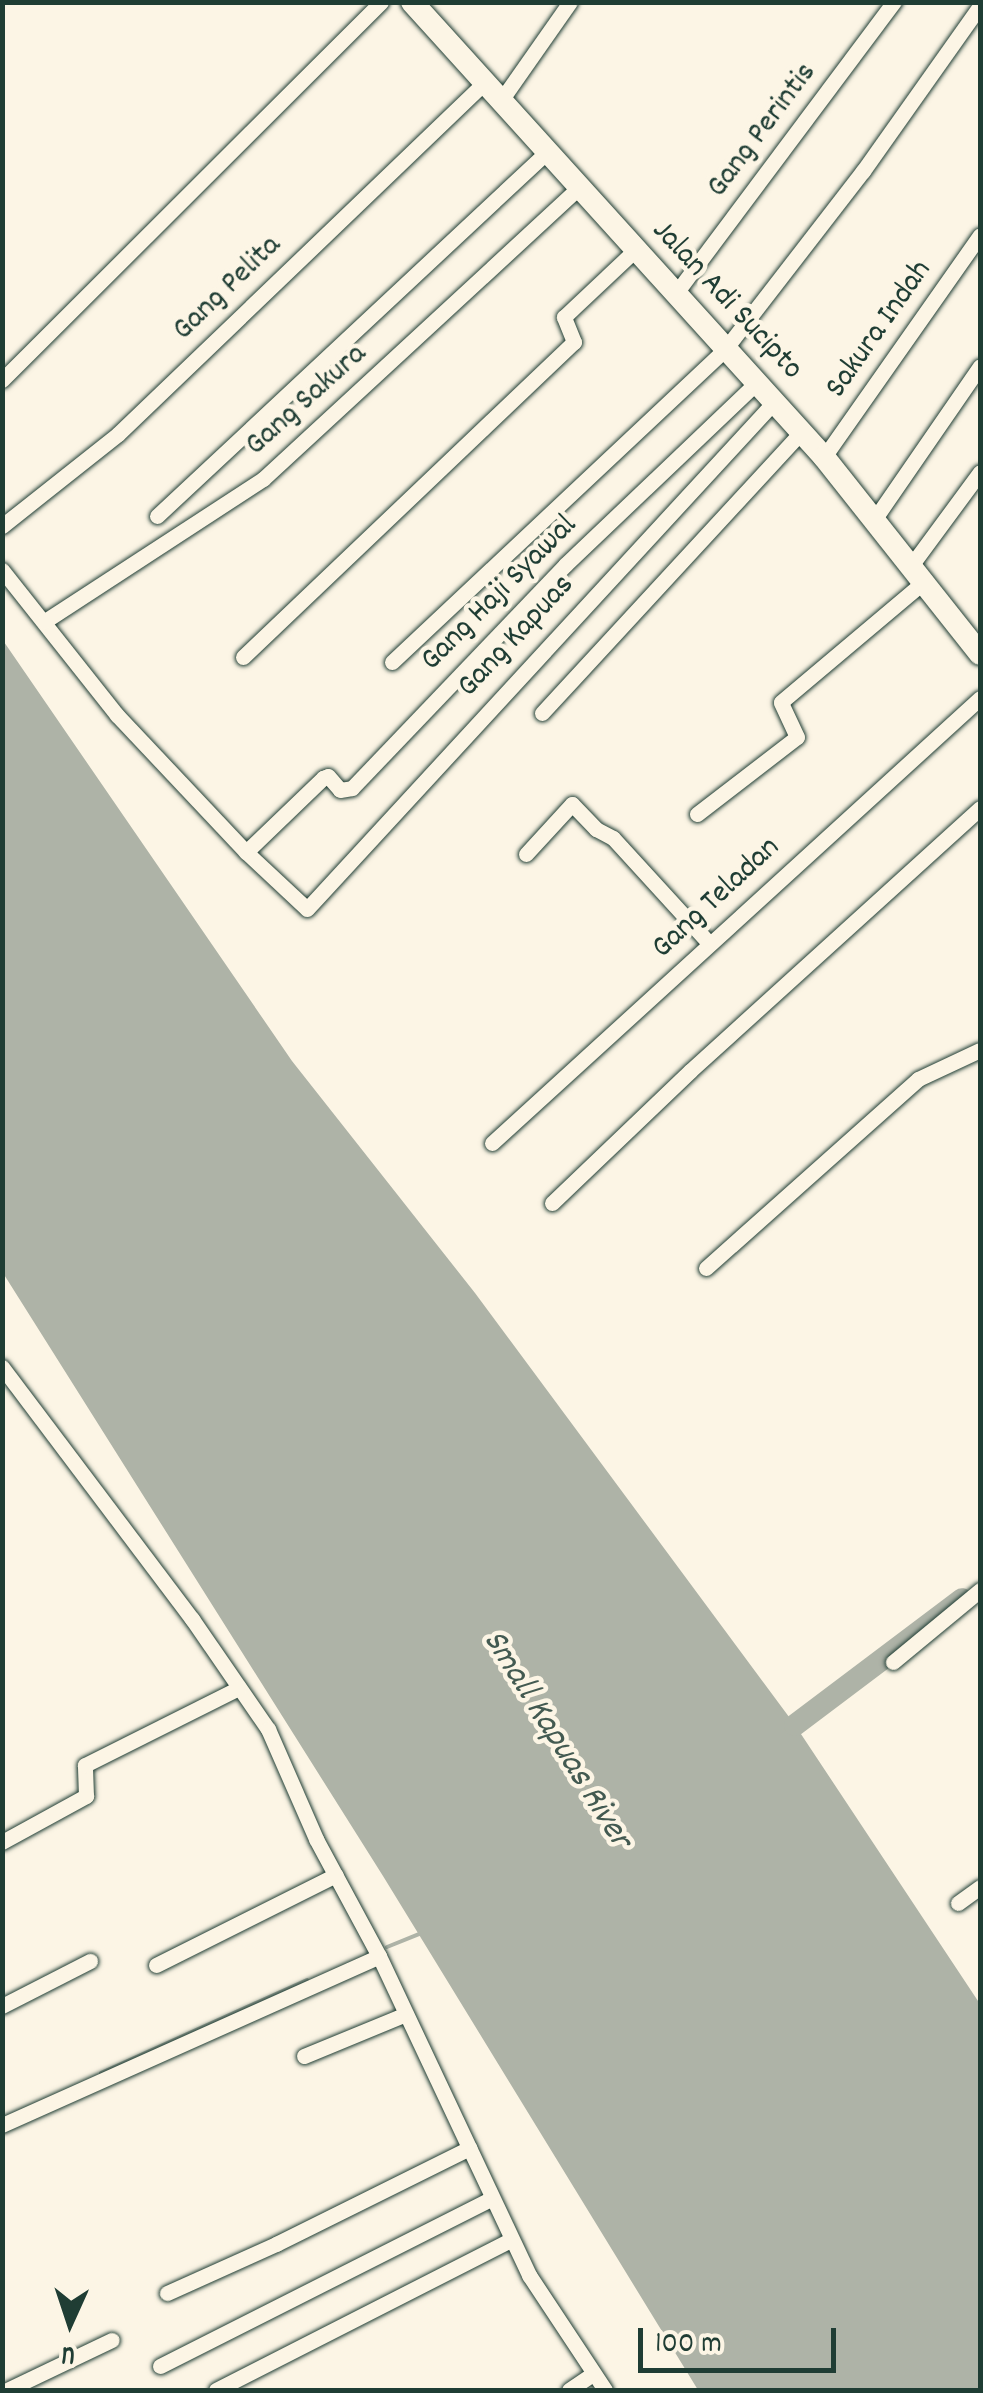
<!DOCTYPE html>
<html>
<head>
<meta charset="utf-8">
<style>
	body { margin:0 }
	#map { position:relative; width:983px; height:2393px; overflow:hidden; background:#fcf5e5; font-family:Dekko,sans-serif }
	div>[style] { position:absolute }
	.water>* { inset:0; background:#aeb3a7 }
	.stream>* { height:4px; margin:-2px; padding:0 2px; transform-origin:2px; border-radius:2px; background:#aeb3a7 }
	.river>* { height:22px; margin:-11px; padding:0 11px; transform-origin:11px; border-radius:11px; background:#aeb3a7 }
	.roads { filter:drop-shadow(0 0 2px #1f3d34) drop-shadow(0 0 2px #1f3d34) }
	.street>* { height:15px; margin:-7.5px; padding:0 7.5px; transform-origin:7.5px; border-radius:7.5px; background:#fcf5e5 }
	.secondary>* { height:22px; margin:-11px; padding:0 11px; transform-origin:11px; border-radius:11px; background:#fcf5e5 }
	span { translate:-50% -50%; white-space:nowrap; text-align:center; line-height:1.15; -webkit-text-stroke:9px #fcf5e5; paint-order:stroke }
	.street-label { font-size:32px; color:#1f3d34 }
	.water-label { font-size:35px; color:#435a51; font-style:italic }
	.frame { position:absolute; inset:0; border:5px solid #1f3d34; pointer-events:none }
	.north { position:absolute; left:20px; top:2273px; width:100px; height:100px; -webkit-text-stroke:8px #fcf5e5; paint-order:stroke; rotate:183deg; font-size:28px; font-weight:700; line-height:40px; text-align:center; color:#1f3d34 }
	.north::after { content:''; display:block; margin:auto; width:35px; height:45px; background:#1f3d34; clip-path:polygon(50% 0,100% 100%,50% 72%,0 100%) }
	.scale { position:absolute; left:638px; top:2328px; width:198px; height:45px; box-sizing:border-box; border:5px solid #1f3d34; border-top:0; padding-left:12px; font-size:30px; line-height:35px; white-space:nowrap; color:#1f3d34; -webkit-text-stroke:8px #fcf5e5; paint-order:stroke }
</style>
</head>
<body>
<div id="map">
	<div class="water">
		<i style="clip-path:polygon(2px 639px,292px 1061px,475px 1293px,795px 1725px,980px 2004px,980px 2390px,698px 2390px,383px 1876px,3px 1273px)"></i>
	</div>
	<div class="stream">
		<i style="left:387px;top:1947px;width:35px;rotate:-22deg"></i>
		<i style="left:101px;top:2073px;width:226px;rotate:-24.3deg"></i>
	</div>
	<div class="river">
		<i style="left:795px;top:1725px;width:209px;rotate:-37deg"></i>
	</div>
	<div class="roads">
		<div class="street">
			<i style="left:502px;top:99px;width:118px;rotate:-55deg"></i>
			<i style="left:676px;top:293px;width:364px;rotate:-53.2deg"></i>
			<i style="left:2px;top:380px;width:535px;rotate:-44.92deg"></i>
			<i style="left:824px;top:457px;width:271px;rotate:-54.9deg"></i>
			<i style="left:157px;top:516px;width:536px;rotate:-43.04deg"></i>
			<i style="left:876px;top:517px;width:183px;rotate:-55.4deg"></i>
			<i style="left:2px;top:526px;width:148px;rotate:-38.4deg"></i>
			<i style="left:118px;top:434px;width:509px;rotate:-43.8deg"></i>
			<i style="left:913px;top:563px;width:113px;rotate:-53.6deg"></i>
			<i style="left:2px;top:570px;width:185px;rotate:51.6deg"></i>
			<i style="left:117px;top:715px;width:188px;rotate:46.7deg"></i>
			<i style="left:246px;top:852px;width:83px;rotate:43.1deg"></i>
			<i style="left:307px;top:909px;width:691px;rotate:-47.35deg"></i>
			<i style="left:45px;top:621px;width:260px;rotate:-33.1deg"></i>
			<i style="left:263px;top:479px;width:429px;rotate:-42.7deg"></i>
			<i style="left:243px;top:657px;width:457px;rotate:-43.6deg"></i>
			<i style="left:574px;top:342px;width:27px;rotate:-112deg"></i>
			<i style="left:564px;top:317px;width:98px;rotate:-43.3deg"></i>
			<i style="left:392px;top:662px;width:458px;rotate:-43.2deg"></i>
			<i style="left:726px;top:348px;width:224px;rotate:-52.3deg"></i>
			<i style="left:863px;top:171px;width:202px;rotate:-54.7deg"></i>
			<i style="left:542px;top:713px;width:382px;rotate:-47.3deg"></i>
			<i style="left:697px;top:814px;width:126px;rotate:-37.6deg"></i>
			<i style="left:797px;top:737px;width:38px;rotate:-115deg"></i>
			<i style="left:781px;top:702px;width:189px;rotate:-40.1deg"></i>
			<i style="left:246px;top:852px;width:107px;rotate:-43.9deg"></i>
			<i style="left:323px;top:778px;width:5px;rotate:-22deg"></i>
			<i style="left:328px;top:776px;width:18px;rotate:49deg"></i>
			<i style="left:340px;top:790px;width:12px;rotate:-9deg"></i>
			<i style="left:352px;top:788px;width:308px;rotate:-46.3deg"></i>
			<i style="left:565px;top:565px;width:265px;rotate:-43.6deg"></i>
			<i style="left:526px;top:854px;width:68px;rotate:-47.4deg"></i>
			<i style="left:572px;top:804px;width:35px;rotate:46deg"></i>
			<i style="left:596px;top:829px;width:19px;rotate:28deg"></i>
			<i style="left:613px;top:838px;width:142px;rotate:47.6deg"></i>
			<i style="left:492px;top:1143px;width:660px;rotate:-42.36deg"></i>
			<i style="left:552px;top:1203px;width:191px;rotate:-43.7deg"></i>
			<i style="left:690px;top:1071px;width:391px;rotate:-42.2deg"></i>
			<i style="left:706px;top:1268px;width:284px;rotate:-41.7deg"></i>
			<i style="left:918px;top:1079px;width:68px;rotate:-25.1deg"></i>
			<i style="left:2px;top:1367px;width:316px;rotate:53deg"></i>
			<i style="left:192px;top:1619px;width:134px;rotate:55.4deg"></i>
			<i style="left:268px;top:1729px;width:120px;rotate:66.4deg"></i>
			<i style="left:316px;top:1839px;width:133px;rotate:61.7deg"></i>
			<i style="left:379px;top:1956px;width:353px;rotate:64.8deg"></i>
			<i style="left:529px;top:2275px;width:138px;rotate:56.5deg"></i>
			<i style="left:893px;top:1662px;width:113px;rotate:-39.6deg"></i>
			<i style="left:2px;top:1842px;width:96px;rotate:-28.7deg"></i>
			<i style="left:86px;top:1796px;width:31px;rotate:-92deg"></i>
			<i style="left:85px;top:1765px;width:172px;rotate:-26.6deg"></i>
			<i style="left:958px;top:1903px;width:27px;rotate:-36deg"></i>
			<i style="left:156px;top:1965px;width:201px;rotate:-26.6deg"></i>
			<i style="left:2px;top:2006px;width:99px;rotate:-27.1deg"></i>
			<i style="left:304px;top:2056px;width:110px;rotate:-22.4deg"></i>
			<i style="left:2px;top:2125px;width:413px;rotate:-24.1deg"></i>
			<i style="left:167px;top:2293px;width:120px;rotate:-24.2deg"></i>
			<i style="left:276px;top:2244px;width:216px;rotate:-26.4deg"></i>
			<i style="left:160px;top:2366px;width:372px;rotate:-26.8deg"></i>
			<i style="left:7px;top:2390px;width:116px;rotate:-25.5deg"></i>
			<i style="left:216px;top:2390px;width:331px;rotate:-27deg"></i>
			<i style="left:569px;top:2390px;width:29px;rotate:-34deg"></i>
		</div>
		<div class="secondary">
			<i style="left:412px;top:2px;width:614px;rotate:47.84deg"></i>
			<i style="left:824px;top:457px;width:251px;rotate:51.6deg"></i>
		</div>
	</div>
	<div class="street-label">
		<span style="left:763px;top:131px;rotate:-53deg">Gang Perintis</span>
		<span style="left:228px;top:289px;rotate:-44deg">Gang Pelita</span>
		<span style="left:726px;top:301px;rotate:47deg">Jalan Adi Sucipto</span>
		<span style="left:880px;top:330px;rotate:-55deg">Sakura Indah</span>
		<span style="left:307px;top:401px;rotate:-42deg">Gang Sakura</span>
		<span style="left:500px;top:594px;rotate:-45deg">Gang Haji Syawal</span>
		<span style="left:517px;top:637px;rotate:-47deg">Gang Kapuas</span>
		<span style="left:717px;top:899px;rotate:-43deg">Gang Teladan</span>
	</div>
	<div class="water-label">
		<span style="left:556px;top:1740px;rotate:58deg">Small Kapuas River</span>
	</div>
	<div class="frame"></div>
	<div class="north">U</div>
	<div class="scale">100 m</div>
</div>
</body>
</html>
